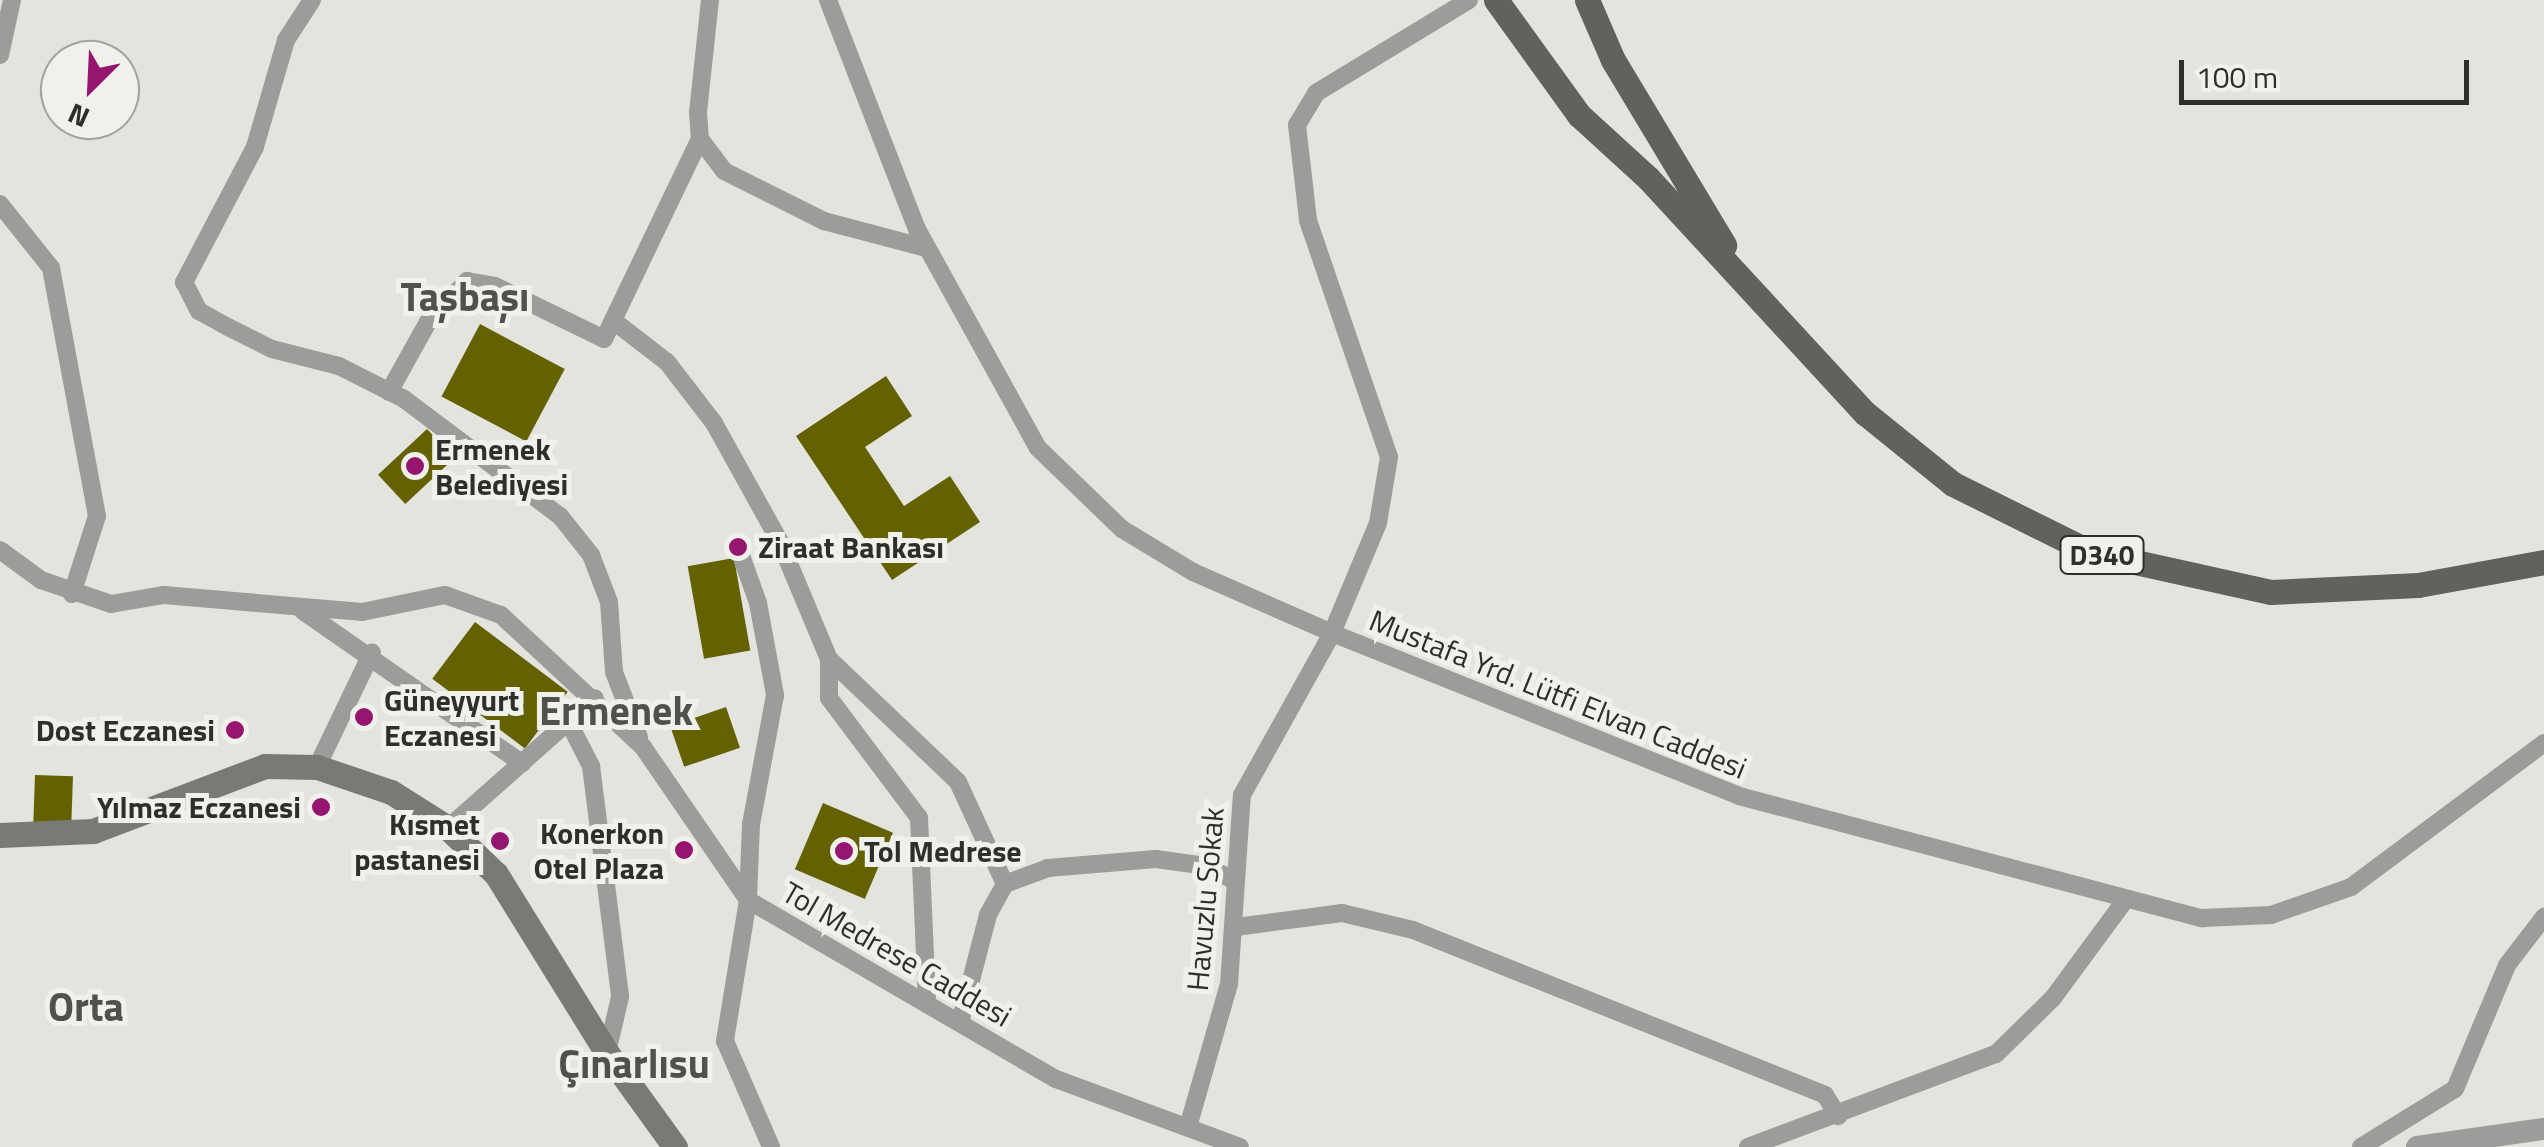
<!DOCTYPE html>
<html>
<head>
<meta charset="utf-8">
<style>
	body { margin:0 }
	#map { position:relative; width:2544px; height:1147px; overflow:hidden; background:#e4e4df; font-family:"Titillium Web",sans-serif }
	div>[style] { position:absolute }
	.building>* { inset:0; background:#646100; transform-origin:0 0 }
	.minor>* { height:18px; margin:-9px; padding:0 9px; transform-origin:9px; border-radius:9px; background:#9c9c9a }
	.tertiary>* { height:22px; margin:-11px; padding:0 11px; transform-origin:11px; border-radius:11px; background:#9c9c9a }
	.secondary>* { height:25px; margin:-12.5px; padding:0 12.5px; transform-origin:12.5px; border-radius:12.5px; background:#797976 }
	.primary>* { height:25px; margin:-12.5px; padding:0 12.5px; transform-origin:12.5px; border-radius:12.5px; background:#61615d }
	.dots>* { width:28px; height:28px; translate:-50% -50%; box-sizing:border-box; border:5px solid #f1f1ec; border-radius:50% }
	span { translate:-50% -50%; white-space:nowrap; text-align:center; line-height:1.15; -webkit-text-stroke:10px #f1f1ec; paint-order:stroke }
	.shield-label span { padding:2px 8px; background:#f1f1ec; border:2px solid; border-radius:8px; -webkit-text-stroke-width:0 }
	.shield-label { font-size:28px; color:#2e2e2c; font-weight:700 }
	.poi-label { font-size:30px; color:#2e2e2c; font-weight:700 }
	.left { translate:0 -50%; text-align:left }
	.right { translate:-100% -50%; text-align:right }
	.street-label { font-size:30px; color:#2e2e2c }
	.district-label { font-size:40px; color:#50504c; font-weight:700 }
	.north { position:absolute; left:40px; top:40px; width:100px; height:100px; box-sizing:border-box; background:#f1f1ec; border:2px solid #a3a39f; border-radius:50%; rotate:204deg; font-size:28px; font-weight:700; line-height:40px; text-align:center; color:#2e2e2c }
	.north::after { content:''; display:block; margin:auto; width:35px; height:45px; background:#95156f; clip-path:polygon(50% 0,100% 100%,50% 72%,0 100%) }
	.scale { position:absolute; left:2179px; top:60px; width:290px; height:45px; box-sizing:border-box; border:5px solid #2e2e2c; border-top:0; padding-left:12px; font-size:30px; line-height:35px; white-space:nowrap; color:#2e2e2c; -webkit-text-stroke:8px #f1f1ec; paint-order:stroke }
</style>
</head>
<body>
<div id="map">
	<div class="building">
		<i style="left:480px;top:324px;width:96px;height:82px;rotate:28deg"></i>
		<i style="clip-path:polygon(886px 376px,912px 416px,865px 447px,904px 506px,950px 476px,980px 522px,892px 580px,796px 436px)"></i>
		<i style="left:427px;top:429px;width:40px;height:67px;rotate:47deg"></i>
		<i style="left:734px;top:558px;width:94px;height:47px;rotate:80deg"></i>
		<i style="left:475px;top:622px;width:116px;height:71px;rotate:37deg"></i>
		<i style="left:726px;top:707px;width:43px;height:59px;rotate:71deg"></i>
		<i style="left:35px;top:775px;width:38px;height:53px;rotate:2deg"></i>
		<i style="left:823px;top:803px;width:76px;height:72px;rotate:23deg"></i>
	</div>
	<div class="minor">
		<i style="left:312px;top:0;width:48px;rotate:123deg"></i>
		<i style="left:286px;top:40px;width:111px;rotate:106.2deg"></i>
		<i style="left:255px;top:147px;width:153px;rotate:117.7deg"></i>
		<i style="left:184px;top:282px;width:33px;rotate:63deg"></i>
		<i style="left:199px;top:311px;width:33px;rotate:29deg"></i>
		<i style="left:228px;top:327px;width:49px;rotate:26.6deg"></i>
		<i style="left:272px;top:349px;width:69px;rotate:14.2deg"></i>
		<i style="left:339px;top:366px;width:73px;rotate:26.9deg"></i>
		<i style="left:404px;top:399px;width:195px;rotate:36.9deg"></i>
		<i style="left:560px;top:516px;width:50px;rotate:51.5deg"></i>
		<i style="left:591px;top:555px;width:50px;rotate:69deg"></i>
		<i style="left:609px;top:602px;width:70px;rotate:85.9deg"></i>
		<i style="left:614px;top:672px;width:70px;rotate:69deg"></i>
		<i style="left:710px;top:0;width:113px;rotate:96.1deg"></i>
		<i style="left:698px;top:112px;width:27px;rotate:86deg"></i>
		<i style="left:700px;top:139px;width:40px;rotate:53deg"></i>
		<i style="left:724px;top:171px;width:112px;rotate:26.6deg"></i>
		<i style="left:824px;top:221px;width:106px;rotate:14.8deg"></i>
		<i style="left:828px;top:0;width:246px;rotate:68.8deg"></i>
		<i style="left:917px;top:229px;width:250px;rotate:61.1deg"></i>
		<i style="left:1038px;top:448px;width:117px;rotate:44deg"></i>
		<i style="left:1122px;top:529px;width:83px;rotate:31.2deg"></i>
		<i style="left:1193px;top:572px;width:152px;rotate:23.7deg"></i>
		<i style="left:1332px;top:633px;width:438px;rotate:21.8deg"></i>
		<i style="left:1739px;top:796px;width:479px;rotate:14.8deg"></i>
		<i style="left:2202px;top:918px;width:69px;rotate:-2.5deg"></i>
		<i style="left:2271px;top:915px;width:85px;rotate:-19.3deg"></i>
		<i style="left:2351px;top:887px;width:241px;rotate:-36.7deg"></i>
		<i style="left:0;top:55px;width:56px;rotate:-77.7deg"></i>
		<i style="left:0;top:204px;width:82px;rotate:51.4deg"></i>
		<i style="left:51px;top:268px;width:252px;rotate:79.5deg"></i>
		<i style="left:97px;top:516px;width:82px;rotate:107.8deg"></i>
		<i style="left:615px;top:322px;width:66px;rotate:37.6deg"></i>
		<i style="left:667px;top:362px;width:77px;rotate:52.4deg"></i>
		<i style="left:714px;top:423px;width:136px;rotate:61deg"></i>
		<i style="left:780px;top:542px;width:127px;rotate:67.3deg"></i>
		<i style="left:829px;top:659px;width:39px;rotate:90deg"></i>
		<i style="left:829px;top:698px;width:150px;rotate:53.1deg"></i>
		<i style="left:919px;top:818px;width:181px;rotate:87.5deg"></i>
		<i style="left:389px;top:392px;width:80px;rotate:-60.9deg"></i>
		<i style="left:428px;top:322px;width:57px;rotate:-46.4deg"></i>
		<i style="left:467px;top:281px;width:28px;rotate:10deg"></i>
		<i style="left:495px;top:286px;width:121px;rotate:25.9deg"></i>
		<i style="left:604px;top:339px;width:222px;rotate:-64.4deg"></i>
		<i style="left:738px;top:547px;width:59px;rotate:70.3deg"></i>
		<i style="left:758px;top:603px;width:94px;rotate:79.5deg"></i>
		<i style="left:775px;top:695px;width:131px;rotate:100.5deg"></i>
		<i style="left:751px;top:824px;width:76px;rotate:92.3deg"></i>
		<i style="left:748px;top:900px;width:356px;rotate:30.2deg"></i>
		<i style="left:1056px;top:1079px;width:196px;rotate:20.3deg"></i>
		<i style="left:0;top:550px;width:51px;rotate:36.2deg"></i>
		<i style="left:41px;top:580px;width:74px;rotate:18.9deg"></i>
		<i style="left:111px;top:604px;width:54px;rotate:-9.6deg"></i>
		<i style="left:164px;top:595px;width:199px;rotate:4.9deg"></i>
		<i style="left:362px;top:612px;width:85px;rotate:-11.6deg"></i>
		<i style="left:445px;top:595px;width:59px;rotate:19.7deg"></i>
		<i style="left:501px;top:615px;width:194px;rotate:42.9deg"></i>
		<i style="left:643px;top:747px;width:186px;rotate:55.5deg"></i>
		<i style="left:748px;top:900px;width:143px;rotate:99.3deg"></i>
		<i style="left:725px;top:1041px;width:116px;rotate:66.5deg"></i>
		<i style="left:303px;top:611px;width:267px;rotate:34.8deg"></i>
		<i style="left:829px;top:659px;width:178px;rotate:43.6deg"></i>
		<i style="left:958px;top:782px;width:112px;rotate:65.3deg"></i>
		<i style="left:1005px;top:884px;width:35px;rotate:119deg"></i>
		<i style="left:988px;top:915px;width:107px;rotate:104.6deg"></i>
		<i style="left:568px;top:721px;width:51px;rotate:62.9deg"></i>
		<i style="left:591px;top:766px;width:233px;rotate:82.8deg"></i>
		<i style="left:620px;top:997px;width:57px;rotate:103.1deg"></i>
		<i style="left:317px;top:767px;width:127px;rotate:-64.4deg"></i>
		<i style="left:448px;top:828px;width:196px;rotate:-41.5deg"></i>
		<i style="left:1005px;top:884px;width:46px;rotate:-20.4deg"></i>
		<i style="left:1048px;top:868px;width:108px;rotate:-4.8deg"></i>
		<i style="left:1156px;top:859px;width:50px;rotate:8deg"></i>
		<i style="left:1206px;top:866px;width:33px;rotate:27deg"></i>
		<i style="left:1236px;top:927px;width:107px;rotate:-7.5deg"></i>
		<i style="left:1342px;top:913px;width:73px;rotate:13.5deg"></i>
		<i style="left:1413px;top:930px;width:444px;rotate:21.8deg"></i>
		<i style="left:1825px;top:1095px;width:25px;rotate:58deg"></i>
		<i style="left:1188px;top:1127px;width:149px;rotate:-74deg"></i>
		<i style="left:1229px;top:984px;width:189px;rotate:-86.1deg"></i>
		<i style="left:1242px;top:795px;width:185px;rotate:-60.9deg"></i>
		<i style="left:1332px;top:633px;width:119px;rotate:-67.3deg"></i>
		<i style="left:1378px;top:523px;width:67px;rotate:-80.5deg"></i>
		<i style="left:1389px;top:457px;width:250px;rotate:-108.9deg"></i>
		<i style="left:1308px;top:220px;width:96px;rotate:-96.6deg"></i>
		<i style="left:1297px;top:125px;width:37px;rotate:-59deg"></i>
		<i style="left:1316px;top:93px;width:179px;rotate:-31.3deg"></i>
		<i style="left:1748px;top:1147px;width:265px;rotate:-20.6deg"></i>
		<i style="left:1996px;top:1054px;width:80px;rotate:-44.5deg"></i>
		<i style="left:2053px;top:998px;width:118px;rotate:-53.6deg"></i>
		<i style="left:2361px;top:1147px;width:110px;rotate:-31.7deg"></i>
		<i style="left:2455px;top:1089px;width:134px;rotate:-67.2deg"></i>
		<i style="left:2507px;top:965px;width:61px;rotate:-52.4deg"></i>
	</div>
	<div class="tertiary">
		<i style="left:2417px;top:1147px;width:128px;rotate:-8.1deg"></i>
	</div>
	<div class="secondary">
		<i style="left:0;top:835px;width:93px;rotate:-2.5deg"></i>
		<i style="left:93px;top:831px;width:184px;rotate:-20.7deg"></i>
		<i style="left:265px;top:766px;width:52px;rotate:1.1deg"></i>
		<i style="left:317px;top:767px;width:78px;rotate:18.7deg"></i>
		<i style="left:391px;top:792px;width:67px;rotate:32.3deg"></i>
		<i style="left:448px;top:828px;width:66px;rotate:43.8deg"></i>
		<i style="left:496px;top:874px;width:211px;rotate:58.2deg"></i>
		<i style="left:607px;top:1053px;width:116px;rotate:54.1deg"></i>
	</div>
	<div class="primary">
		<i style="left:1496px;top:0;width:142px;rotate:54.2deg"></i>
		<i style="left:1579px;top:115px;width:93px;rotate:42.4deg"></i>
		<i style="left:1648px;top:178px;width:320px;rotate:47.3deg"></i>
		<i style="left:1865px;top:413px;width:113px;rotate:38.9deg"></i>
		<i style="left:1953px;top:484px;width:153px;rotate:26.4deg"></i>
		<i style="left:2090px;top:552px;width:185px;rotate:12.5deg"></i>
		<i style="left:2271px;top:592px;width:147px;rotate:-2.7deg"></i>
		<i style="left:2418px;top:585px;width:128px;rotate:-10.3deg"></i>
		<i style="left:1587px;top:0;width:65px;rotate:66.6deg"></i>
		<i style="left:1613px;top:60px;width:216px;rotate:59deg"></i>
	</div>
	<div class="dots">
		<i style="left:415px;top:466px;background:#95156f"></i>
		<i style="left:738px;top:547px;background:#95156f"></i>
		<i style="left:364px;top:717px;background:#95156f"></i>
		<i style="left:235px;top:730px;background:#95156f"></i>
		<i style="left:321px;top:807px;background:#95156f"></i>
		<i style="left:500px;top:841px;background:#95156f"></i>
		<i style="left:684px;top:850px;background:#95156f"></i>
		<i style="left:844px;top:851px;background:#95156f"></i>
	</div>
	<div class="shield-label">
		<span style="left:2102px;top:555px">D340</span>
	</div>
	<div class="poi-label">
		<span class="left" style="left:435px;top:466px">Ermenek<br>Belediyesi</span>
		<span class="left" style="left:758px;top:547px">Ziraat Bankası</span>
		<span class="left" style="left:384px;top:717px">Güneyyurt<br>Eczanesi</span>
		<span class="right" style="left:215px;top:730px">Dost Eczanesi</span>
		<span class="right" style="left:301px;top:807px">Yılmaz Eczanesi</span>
		<span class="right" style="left:480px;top:841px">Kısmet<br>pastanesi</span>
		<span class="right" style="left:664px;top:850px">Konerkon<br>Otel Plaza</span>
		<span class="left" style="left:864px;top:851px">Tol Medrese</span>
	</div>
	<div class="street-label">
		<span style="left:1558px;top:694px;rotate:22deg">Mustafa Yrd. Lütfi Elvan Caddesi</span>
		<span style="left:1205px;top:899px;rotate:-85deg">Havuzlu Sokak</span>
		<span style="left:897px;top:954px;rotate:30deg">Tol Medrese Caddesi</span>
	</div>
	<div class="district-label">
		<span style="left:465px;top:297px">Taşbaşı</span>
		<span style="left:616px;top:711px">Ermenek</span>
		<span style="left:86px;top:1007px">Orta</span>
		<span style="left:634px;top:1064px">Çınarlısu</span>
	</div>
	<div class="north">N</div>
	<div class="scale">100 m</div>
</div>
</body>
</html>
